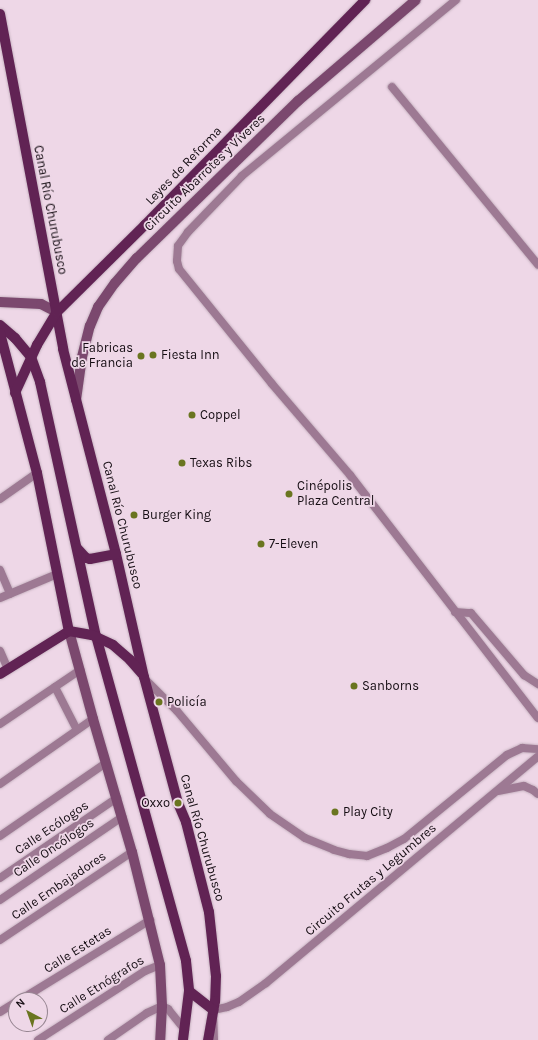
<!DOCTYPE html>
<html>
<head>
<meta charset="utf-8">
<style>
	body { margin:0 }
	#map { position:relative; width:538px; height:1040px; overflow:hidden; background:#eed7e7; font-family:Karla,sans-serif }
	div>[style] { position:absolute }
	.roads { filter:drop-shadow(0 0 1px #c7b3c1) drop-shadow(0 0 1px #c7b3c1) }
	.street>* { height:8px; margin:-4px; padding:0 4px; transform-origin:4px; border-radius:4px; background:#9d7993 }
	.secondary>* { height:10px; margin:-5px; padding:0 5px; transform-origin:5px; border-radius:5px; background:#7b486e }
	.primary>* { height:10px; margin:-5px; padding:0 5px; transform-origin:5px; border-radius:5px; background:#612354 }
	.dots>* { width:11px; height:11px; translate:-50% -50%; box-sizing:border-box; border:2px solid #eed7e7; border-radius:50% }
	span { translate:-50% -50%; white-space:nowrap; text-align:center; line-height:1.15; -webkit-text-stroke:3.5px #eed7e7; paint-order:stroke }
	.street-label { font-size:13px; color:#150d13 }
	.poi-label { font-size:13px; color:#150d13 }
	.right { translate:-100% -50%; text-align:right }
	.left { translate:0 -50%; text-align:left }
	.north { position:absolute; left:8px; top:992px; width:40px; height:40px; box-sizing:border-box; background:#eed7e7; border:1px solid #978692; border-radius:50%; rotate:319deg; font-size:11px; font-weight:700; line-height:16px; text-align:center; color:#150d13 }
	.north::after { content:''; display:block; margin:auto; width:14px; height:18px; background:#6a7520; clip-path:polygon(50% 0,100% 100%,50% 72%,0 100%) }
</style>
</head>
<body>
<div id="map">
	<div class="roads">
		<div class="street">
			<i style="left:456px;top:0;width:277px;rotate:140.6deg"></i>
			<i style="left:242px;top:176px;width:78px;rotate:134deg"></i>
			<i style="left:188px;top:232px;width:17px;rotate:126deg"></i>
			<i style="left:178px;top:246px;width:15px;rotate:94deg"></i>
			<i style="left:177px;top:261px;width:8px;rotate:76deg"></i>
			<i style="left:179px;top:269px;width:148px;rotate:51deg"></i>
			<i style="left:272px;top:384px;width:120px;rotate:49.4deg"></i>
			<i style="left:350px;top:475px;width:307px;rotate:52.3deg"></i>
			<i style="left:392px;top:87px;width:230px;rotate:50.6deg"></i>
			<i style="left:0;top:499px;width:45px;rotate:-35.1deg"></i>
			<i style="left:0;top:570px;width:26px;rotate:67deg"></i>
			<i style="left:0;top:598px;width:62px;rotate:-22.8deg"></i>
			<i style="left:455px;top:612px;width:16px;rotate:4deg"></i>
			<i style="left:471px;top:613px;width:82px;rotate:49.5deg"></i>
			<i style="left:524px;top:675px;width:17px;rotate:33deg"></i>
			<i style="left:0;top:651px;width:20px;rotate:66deg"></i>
			<i style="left:144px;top:678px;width:47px;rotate:45deg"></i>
			<i style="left:177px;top:711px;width:92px;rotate:49.9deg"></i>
			<i style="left:236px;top:781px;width:47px;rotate:44.1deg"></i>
			<i style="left:270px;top:814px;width:42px;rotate:34.4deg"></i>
			<i style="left:305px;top:838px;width:31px;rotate:22deg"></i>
			<i style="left:334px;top:850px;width:16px;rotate:15deg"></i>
			<i style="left:349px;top:854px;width:18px;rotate:6deg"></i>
			<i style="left:367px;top:856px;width:22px;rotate:-22deg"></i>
			<i style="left:387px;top:848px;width:19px;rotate:-28deg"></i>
			<i style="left:404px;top:839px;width:133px;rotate:-39.2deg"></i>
			<i style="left:507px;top:755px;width:17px;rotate:-25deg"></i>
			<i style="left:522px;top:748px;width:16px;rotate:4deg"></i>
			<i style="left:55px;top:687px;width:48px;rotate:62.9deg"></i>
			<i style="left:0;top:724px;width:97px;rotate:-34deg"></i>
			<i style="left:0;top:784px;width:113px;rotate:-35deg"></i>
			<i style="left:498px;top:791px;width:26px;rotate:-11deg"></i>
			<i style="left:524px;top:786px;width:10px;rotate:24deg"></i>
			<i style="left:533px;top:790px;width:6px;rotate:39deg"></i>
			<i style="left:0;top:836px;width:129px;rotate:-34.6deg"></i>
			<i style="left:0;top:878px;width:142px;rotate:-34.4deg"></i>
			<i style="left:0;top:900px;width:148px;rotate:-34.2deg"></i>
			<i style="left:0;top:940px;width:159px;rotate:-33.7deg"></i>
			<i style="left:20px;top:1000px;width:153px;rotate:-31.6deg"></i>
			<i style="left:0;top:1012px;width:19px;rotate:-32deg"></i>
			<i style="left:38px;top:1040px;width:127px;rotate:-32.8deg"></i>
			<i style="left:145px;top:971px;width:16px;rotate:-22deg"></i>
			<i style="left:108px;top:1040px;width:47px;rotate:-34.7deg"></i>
			<i style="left:147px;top:1013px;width:17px;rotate:-25deg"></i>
			<i style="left:162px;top:1006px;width:7px;rotate:27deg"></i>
			<i style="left:168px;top:1009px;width:27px;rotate:51deg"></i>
			<i style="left:214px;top:1040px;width:30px;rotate:-92deg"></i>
			<i style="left:213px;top:1010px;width:14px;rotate:-12deg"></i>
			<i style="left:227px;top:1007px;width:13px;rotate:-23deg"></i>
			<i style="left:239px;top:1002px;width:33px;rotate:-35deg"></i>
			<i style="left:266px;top:983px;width:354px;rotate:-39.8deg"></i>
		</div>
		<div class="secondary">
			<i style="left:0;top:302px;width:41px;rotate:2.8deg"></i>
			<i style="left:41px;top:304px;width:18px;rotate:27deg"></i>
			<i style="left:76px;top:400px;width:43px;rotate:-82.1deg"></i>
			<i style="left:82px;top:357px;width:32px;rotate:-76deg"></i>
			<i style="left:90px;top:326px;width:21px;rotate:-67deg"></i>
			<i style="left:98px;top:307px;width:29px;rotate:-55deg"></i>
			<i style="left:115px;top:283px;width:33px;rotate:-49deg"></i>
			<i style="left:137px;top:258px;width:225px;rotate:-44.3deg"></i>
			<i style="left:298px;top:101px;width:155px;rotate:-40.6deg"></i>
			<i style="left:69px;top:631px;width:91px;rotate:74.7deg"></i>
			<i style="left:93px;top:719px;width:139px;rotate:73.7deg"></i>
			<i style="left:132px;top:852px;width:116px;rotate:76.1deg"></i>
			<i style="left:160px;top:965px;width:41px;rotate:87.2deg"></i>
			<i style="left:162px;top:1006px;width:34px;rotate:93deg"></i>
		</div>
		<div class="primary">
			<i style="left:0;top:14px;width:341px;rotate:79.3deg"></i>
			<i style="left:63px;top:349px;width:212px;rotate:75.5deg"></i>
			<i style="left:116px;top:554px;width:126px;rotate:77.2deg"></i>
			<i style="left:144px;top:677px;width:131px;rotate:74.9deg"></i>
			<i style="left:178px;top:803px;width:21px;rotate:67deg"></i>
			<i style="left:186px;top:822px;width:93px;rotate:75.7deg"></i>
			<i style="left:209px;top:912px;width:64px;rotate:83.8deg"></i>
			<i style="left:216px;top:976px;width:25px;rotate:92deg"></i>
			<i style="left:215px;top:1001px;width:40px;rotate:100deg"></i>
			<i style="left:0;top:325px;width:20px;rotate:41deg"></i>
			<i style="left:15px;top:338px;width:25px;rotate:50deg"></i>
			<i style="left:31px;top:357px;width:27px;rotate:70deg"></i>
			<i style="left:40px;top:382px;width:260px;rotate:77.6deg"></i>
			<i style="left:96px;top:636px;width:337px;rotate:74.5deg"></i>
			<i style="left:186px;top:961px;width:30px;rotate:84deg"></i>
			<i style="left:189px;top:991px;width:49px;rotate:97deg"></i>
			<i style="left:0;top:333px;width:145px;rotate:75.2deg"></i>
			<i style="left:37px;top:473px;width:161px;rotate:78.6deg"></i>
			<i style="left:15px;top:393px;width:53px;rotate:-65.4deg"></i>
			<i style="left:37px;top:345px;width:39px;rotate:-59deg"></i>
			<i style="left:57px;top:312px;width:124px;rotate:-44.7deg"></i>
			<i style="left:145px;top:225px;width:315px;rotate:-45.6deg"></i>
			<i style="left:77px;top:548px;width:13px;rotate:48deg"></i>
			<i style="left:86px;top:558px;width:4px;rotate:14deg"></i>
			<i style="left:90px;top:559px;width:26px;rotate:-11deg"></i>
			<i style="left:0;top:674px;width:81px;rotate:-31.9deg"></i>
			<i style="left:69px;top:631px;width:23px;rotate:10deg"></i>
			<i style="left:92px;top:635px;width:23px;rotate:25deg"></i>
			<i style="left:113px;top:645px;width:23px;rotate:41deg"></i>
			<i style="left:130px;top:660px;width:18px;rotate:49deg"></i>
			<i style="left:189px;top:991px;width:31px;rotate:38deg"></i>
		</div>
	</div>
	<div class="dots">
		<i style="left:153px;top:355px;background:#6a7520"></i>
		<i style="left:141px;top:356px;background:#6a7520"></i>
		<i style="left:192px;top:415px;background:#6a7520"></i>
		<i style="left:182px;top:463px;background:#6a7520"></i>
		<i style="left:289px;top:494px;background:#6a7520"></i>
		<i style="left:134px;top:515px;background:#6a7520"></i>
		<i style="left:261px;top:544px;background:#6a7520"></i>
		<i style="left:354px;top:686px;background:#6a7520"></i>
		<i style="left:159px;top:702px;background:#6a7520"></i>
		<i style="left:178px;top:803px;background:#6a7520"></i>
		<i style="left:335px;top:812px;background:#6a7520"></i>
	</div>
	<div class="street-label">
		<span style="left:184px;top:166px;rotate:-46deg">Leyes de Reforma</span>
		<span style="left:205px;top:173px;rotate:-44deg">Circuito Abarrotes y Víveres</span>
		<span style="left:50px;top:210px;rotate:79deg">Canal Río Churubusco</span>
		<span style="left:122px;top:525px;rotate:76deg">Canal Río Churubusco</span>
		<span style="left:52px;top:828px;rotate:-34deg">Calle Ecólogos</span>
		<span style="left:202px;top:838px;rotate:74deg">Canal Río Churubusco</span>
		<span style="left:54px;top:848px;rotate:-34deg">Calle Oncólogos</span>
		<span style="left:371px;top:880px;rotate:-40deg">Circuito Frutas y Legumbres</span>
		<span style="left:59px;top:886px;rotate:-34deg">Calle Embajadores</span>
		<span style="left:78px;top:950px;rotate:-32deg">Calle Estetas</span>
		<span style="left:102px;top:985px;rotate:-32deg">Calle Etnógrafos</span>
	</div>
	<div class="poi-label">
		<span class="right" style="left:133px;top:356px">Fabricas<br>de Francia</span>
		<span class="left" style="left:161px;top:355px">Fiesta Inn</span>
		<span class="left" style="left:200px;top:415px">Coppel</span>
		<span class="left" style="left:190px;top:463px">Texas Ribs</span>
		<span class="left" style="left:297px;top:494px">Cinépolis<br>Plaza Central</span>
		<span class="left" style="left:142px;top:515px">Burger King</span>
		<span class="left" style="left:269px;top:544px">7-Eleven</span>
		<span class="left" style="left:362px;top:686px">Sanborns</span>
		<span class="left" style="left:167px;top:702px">Policía</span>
		<span class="right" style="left:170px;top:803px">Oxxo</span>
		<span class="left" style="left:343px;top:812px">Play City</span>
	</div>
	<div class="north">N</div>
</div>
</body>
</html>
